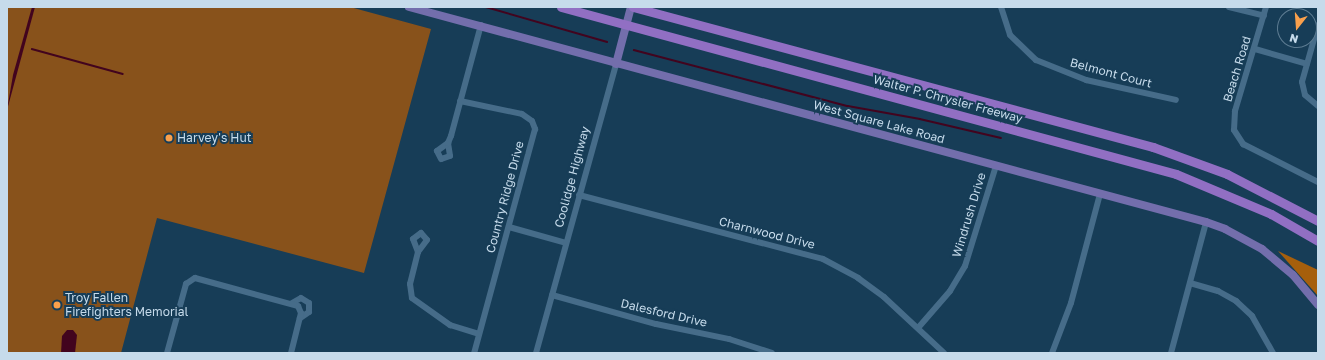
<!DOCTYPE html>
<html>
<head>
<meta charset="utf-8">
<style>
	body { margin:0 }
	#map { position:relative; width:1325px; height:360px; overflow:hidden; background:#173d57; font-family:"Golos Text",sans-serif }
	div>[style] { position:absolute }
	.green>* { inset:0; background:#88521b }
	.forest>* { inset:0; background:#a65f0c }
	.water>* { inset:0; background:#42041e }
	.stream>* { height:1.5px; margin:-0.75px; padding:0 0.75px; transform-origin:0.75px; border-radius:0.75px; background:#42041e }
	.minor>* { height:6px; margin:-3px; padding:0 3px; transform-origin:3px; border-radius:3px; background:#466c89 }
	.major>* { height:8px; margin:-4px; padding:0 4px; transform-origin:4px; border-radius:4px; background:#736eac }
	.highway>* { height:9px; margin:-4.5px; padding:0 4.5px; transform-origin:4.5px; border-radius:4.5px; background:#916fc3 }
	.dots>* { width:11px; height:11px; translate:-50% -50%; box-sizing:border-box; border:2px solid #173d57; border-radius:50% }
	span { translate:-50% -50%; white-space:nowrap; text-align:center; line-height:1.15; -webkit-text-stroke:4px #173d57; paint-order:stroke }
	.street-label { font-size:12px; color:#c6dbeb }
	.poi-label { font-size:12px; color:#c6dbeb }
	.left { translate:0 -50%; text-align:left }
	.frame { position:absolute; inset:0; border:8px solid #c6dbeb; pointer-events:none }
	.north { position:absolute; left:1277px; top:8px; width:40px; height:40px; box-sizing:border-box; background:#173d57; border:1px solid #5d7c92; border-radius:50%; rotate:197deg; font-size:11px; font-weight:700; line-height:16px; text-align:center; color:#c6dbeb }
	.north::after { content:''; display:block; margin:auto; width:14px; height:18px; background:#f9a04c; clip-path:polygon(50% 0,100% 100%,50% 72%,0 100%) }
</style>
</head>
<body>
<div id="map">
	<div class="green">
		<i style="clip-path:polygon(7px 7px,350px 7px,431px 29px,364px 273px,157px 218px,121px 353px,7px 353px)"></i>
	</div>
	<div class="forest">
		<i style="clip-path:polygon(1278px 251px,1318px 270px,1318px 296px)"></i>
	</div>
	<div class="water">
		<i style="clip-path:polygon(32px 7px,35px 7px,7px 110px,13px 75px)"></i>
		<i style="clip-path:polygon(67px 330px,73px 330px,77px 335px,75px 353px,61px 353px,62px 336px)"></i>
	</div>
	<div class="stream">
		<i style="left:486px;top:7px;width:126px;rotate:16.1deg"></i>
		<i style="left:32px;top:49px;width:94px;rotate:15.4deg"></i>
		<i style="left:634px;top:50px;width:221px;rotate:14.7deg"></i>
		<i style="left:848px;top:106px;width:73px;rotate:10.2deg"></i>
		<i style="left:920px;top:119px;width:83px;rotate:13.2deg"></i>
	</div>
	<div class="minor">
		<i style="left:1001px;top:7px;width:29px;rotate:72deg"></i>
		<i style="left:1010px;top:35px;width:36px;rotate:44deg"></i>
		<i style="left:1036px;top:60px;width:54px;rotate:21.8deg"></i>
		<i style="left:1086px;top:80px;width:92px;rotate:12.5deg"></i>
		<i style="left:1229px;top:7px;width:36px;rotate:14deg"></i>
		<i style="left:1266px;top:7px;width:109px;rotate:106.6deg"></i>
		<i style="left:1235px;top:111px;width:19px;rotate:93deg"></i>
		<i style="left:1234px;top:130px;width:17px;rotate:57deg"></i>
		<i style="left:1243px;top:144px;width:84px;rotate:26.9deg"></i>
		<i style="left:1318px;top:25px;width:59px;rotate:105.7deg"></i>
		<i style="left:1302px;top:82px;width:13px;rotate:77deg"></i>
		<i style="left:1305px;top:95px;width:17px;rotate:40deg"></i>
		<i style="left:1255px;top:49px;width:54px;rotate:16.1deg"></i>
		<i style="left:460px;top:101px;width:63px;rotate:11.8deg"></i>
		<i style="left:522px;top:114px;width:12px;rotate:35deg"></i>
		<i style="left:532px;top:121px;width:9px;rotate:69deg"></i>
		<i style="left:535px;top:129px;width:232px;rotate:105.2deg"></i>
		<i style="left:448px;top:143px;width:13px;rotate:81deg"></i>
		<i style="left:450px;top:156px;width:9px;rotate:162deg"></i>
		<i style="left:441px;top:159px;width:9px;rotate:-117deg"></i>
		<i style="left:437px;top:151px;width:14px;rotate:-36deg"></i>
		<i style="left:448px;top:143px;width:8px;rotate:-67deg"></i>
		<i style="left:451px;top:136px;width:115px;rotate:-74.9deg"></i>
		<i style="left:579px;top:195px;width:252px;rotate:14.7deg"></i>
		<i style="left:823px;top:259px;width:40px;rotate:28deg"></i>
		<i style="left:858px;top:278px;width:32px;rotate:36deg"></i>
		<i style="left:884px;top:297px;width:82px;rotate:43deg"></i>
		<i style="left:509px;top:227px;width:59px;rotate:15.7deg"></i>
		<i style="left:418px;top:252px;width:14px;rotate:-111deg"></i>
		<i style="left:413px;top:239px;width:10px;rotate:-37deg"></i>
		<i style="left:421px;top:233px;width:9px;rotate:49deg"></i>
		<i style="left:427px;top:240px;width:15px;rotate:127deg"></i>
		<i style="left:418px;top:252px;width:33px;rotate:104deg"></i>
		<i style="left:410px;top:284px;width:14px;rotate:82deg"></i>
		<i style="left:412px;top:298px;width:47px;rotate:35.4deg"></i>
		<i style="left:450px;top:325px;width:30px;rotate:17deg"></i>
		<i style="left:1190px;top:283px;width:29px;rotate:16deg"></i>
		<i style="left:1218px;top:291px;width:21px;rotate:29deg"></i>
		<i style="left:1236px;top:301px;width:22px;rotate:43deg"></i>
		<i style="left:1252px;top:316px;width:43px;rotate:60.4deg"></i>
		<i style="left:552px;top:295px;width:108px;rotate:15.6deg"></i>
		<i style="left:656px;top:324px;width:75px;rotate:11.6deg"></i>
		<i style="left:729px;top:339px;width:45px;rotate:18deg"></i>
		<i style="left:292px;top:303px;width:10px;rotate:-29deg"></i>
		<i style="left:301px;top:298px;width:9px;rotate:32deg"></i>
		<i style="left:309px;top:303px;width:9px;rotate:90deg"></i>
		<i style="left:309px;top:312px;width:11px;rotate:146deg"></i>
		<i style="left:918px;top:328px;width:49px;rotate:-49.1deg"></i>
		<i style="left:950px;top:291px;width:29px;rotate:-59deg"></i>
		<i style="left:965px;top:266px;width:105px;rotate:-72.8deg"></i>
		<i style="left:167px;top:353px;width:72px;rotate:-74.6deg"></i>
		<i style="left:186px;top:284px;width:11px;rotate:-34deg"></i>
		<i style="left:195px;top:278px;width:107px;rotate:15.2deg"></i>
		<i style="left:298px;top:306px;width:8px;rotate:67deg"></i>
		<i style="left:301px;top:313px;width:41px;rotate:104deg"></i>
		<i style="left:536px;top:353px;width:300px;rotate:-74.5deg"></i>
		<i style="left:1052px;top:353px;width:53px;rotate:-69.2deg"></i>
		<i style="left:1071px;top:303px;width:113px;rotate:-75.1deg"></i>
		<i style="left:1171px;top:353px;width:136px;rotate:-75deg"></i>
	</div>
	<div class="major">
		<i style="left:409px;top:7px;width:825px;rotate:15.1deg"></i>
		<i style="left:1206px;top:222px;width:20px;rotate:20deg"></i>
		<i style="left:1225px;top:229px;width:42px;rotate:28.4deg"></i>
		<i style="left:1262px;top:249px;width:40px;rotate:40deg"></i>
		<i style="left:1293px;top:275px;width:39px;rotate:50deg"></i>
		<i style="left:616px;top:64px;width:59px;rotate:-75.3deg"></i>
	</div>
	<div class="highway">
		<i style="left:561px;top:7px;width:637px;rotate:15.19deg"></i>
		<i style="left:1176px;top:174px;width:103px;rotate:22.8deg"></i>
		<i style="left:1271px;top:214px;width:54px;rotate:29.9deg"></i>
		<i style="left:633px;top:7px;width:539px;rotate:15.07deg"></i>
		<i style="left:1153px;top:147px;width:79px;rotate:20deg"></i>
		<i style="left:1227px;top:174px;width:102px;rotate:27.3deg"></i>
	</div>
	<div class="dots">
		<i style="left:169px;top:138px;background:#f9a04c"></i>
		<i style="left:57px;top:305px;background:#f9a04c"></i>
	</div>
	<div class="street-label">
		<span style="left:1237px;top:69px;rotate:-73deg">Beach Road</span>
		<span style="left:1111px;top:73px;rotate:15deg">Belmont Court</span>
		<span style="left:948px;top:99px;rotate:15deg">Walter P. Chrysler Freeway</span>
		<span style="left:879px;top:122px;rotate:15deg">West Square Lake Road</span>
		<span style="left:572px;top:177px;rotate:-75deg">Coolidge Highway</span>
		<span style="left:505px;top:197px;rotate:-75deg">Country Ridge Drive</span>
		<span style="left:969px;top:215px;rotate:-73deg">Windrush Drive</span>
		<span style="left:767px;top:233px;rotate:14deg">Charnwood Drive</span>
		<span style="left:664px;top:313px;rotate:13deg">Dalesford Drive</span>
	</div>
	<div class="poi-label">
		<span class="left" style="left:177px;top:138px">Harvey's Hut</span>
		<span class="left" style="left:65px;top:305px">Troy Fallen<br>Firefighters Memorial</span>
	</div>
	<div class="frame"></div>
	<div class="north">N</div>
</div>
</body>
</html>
